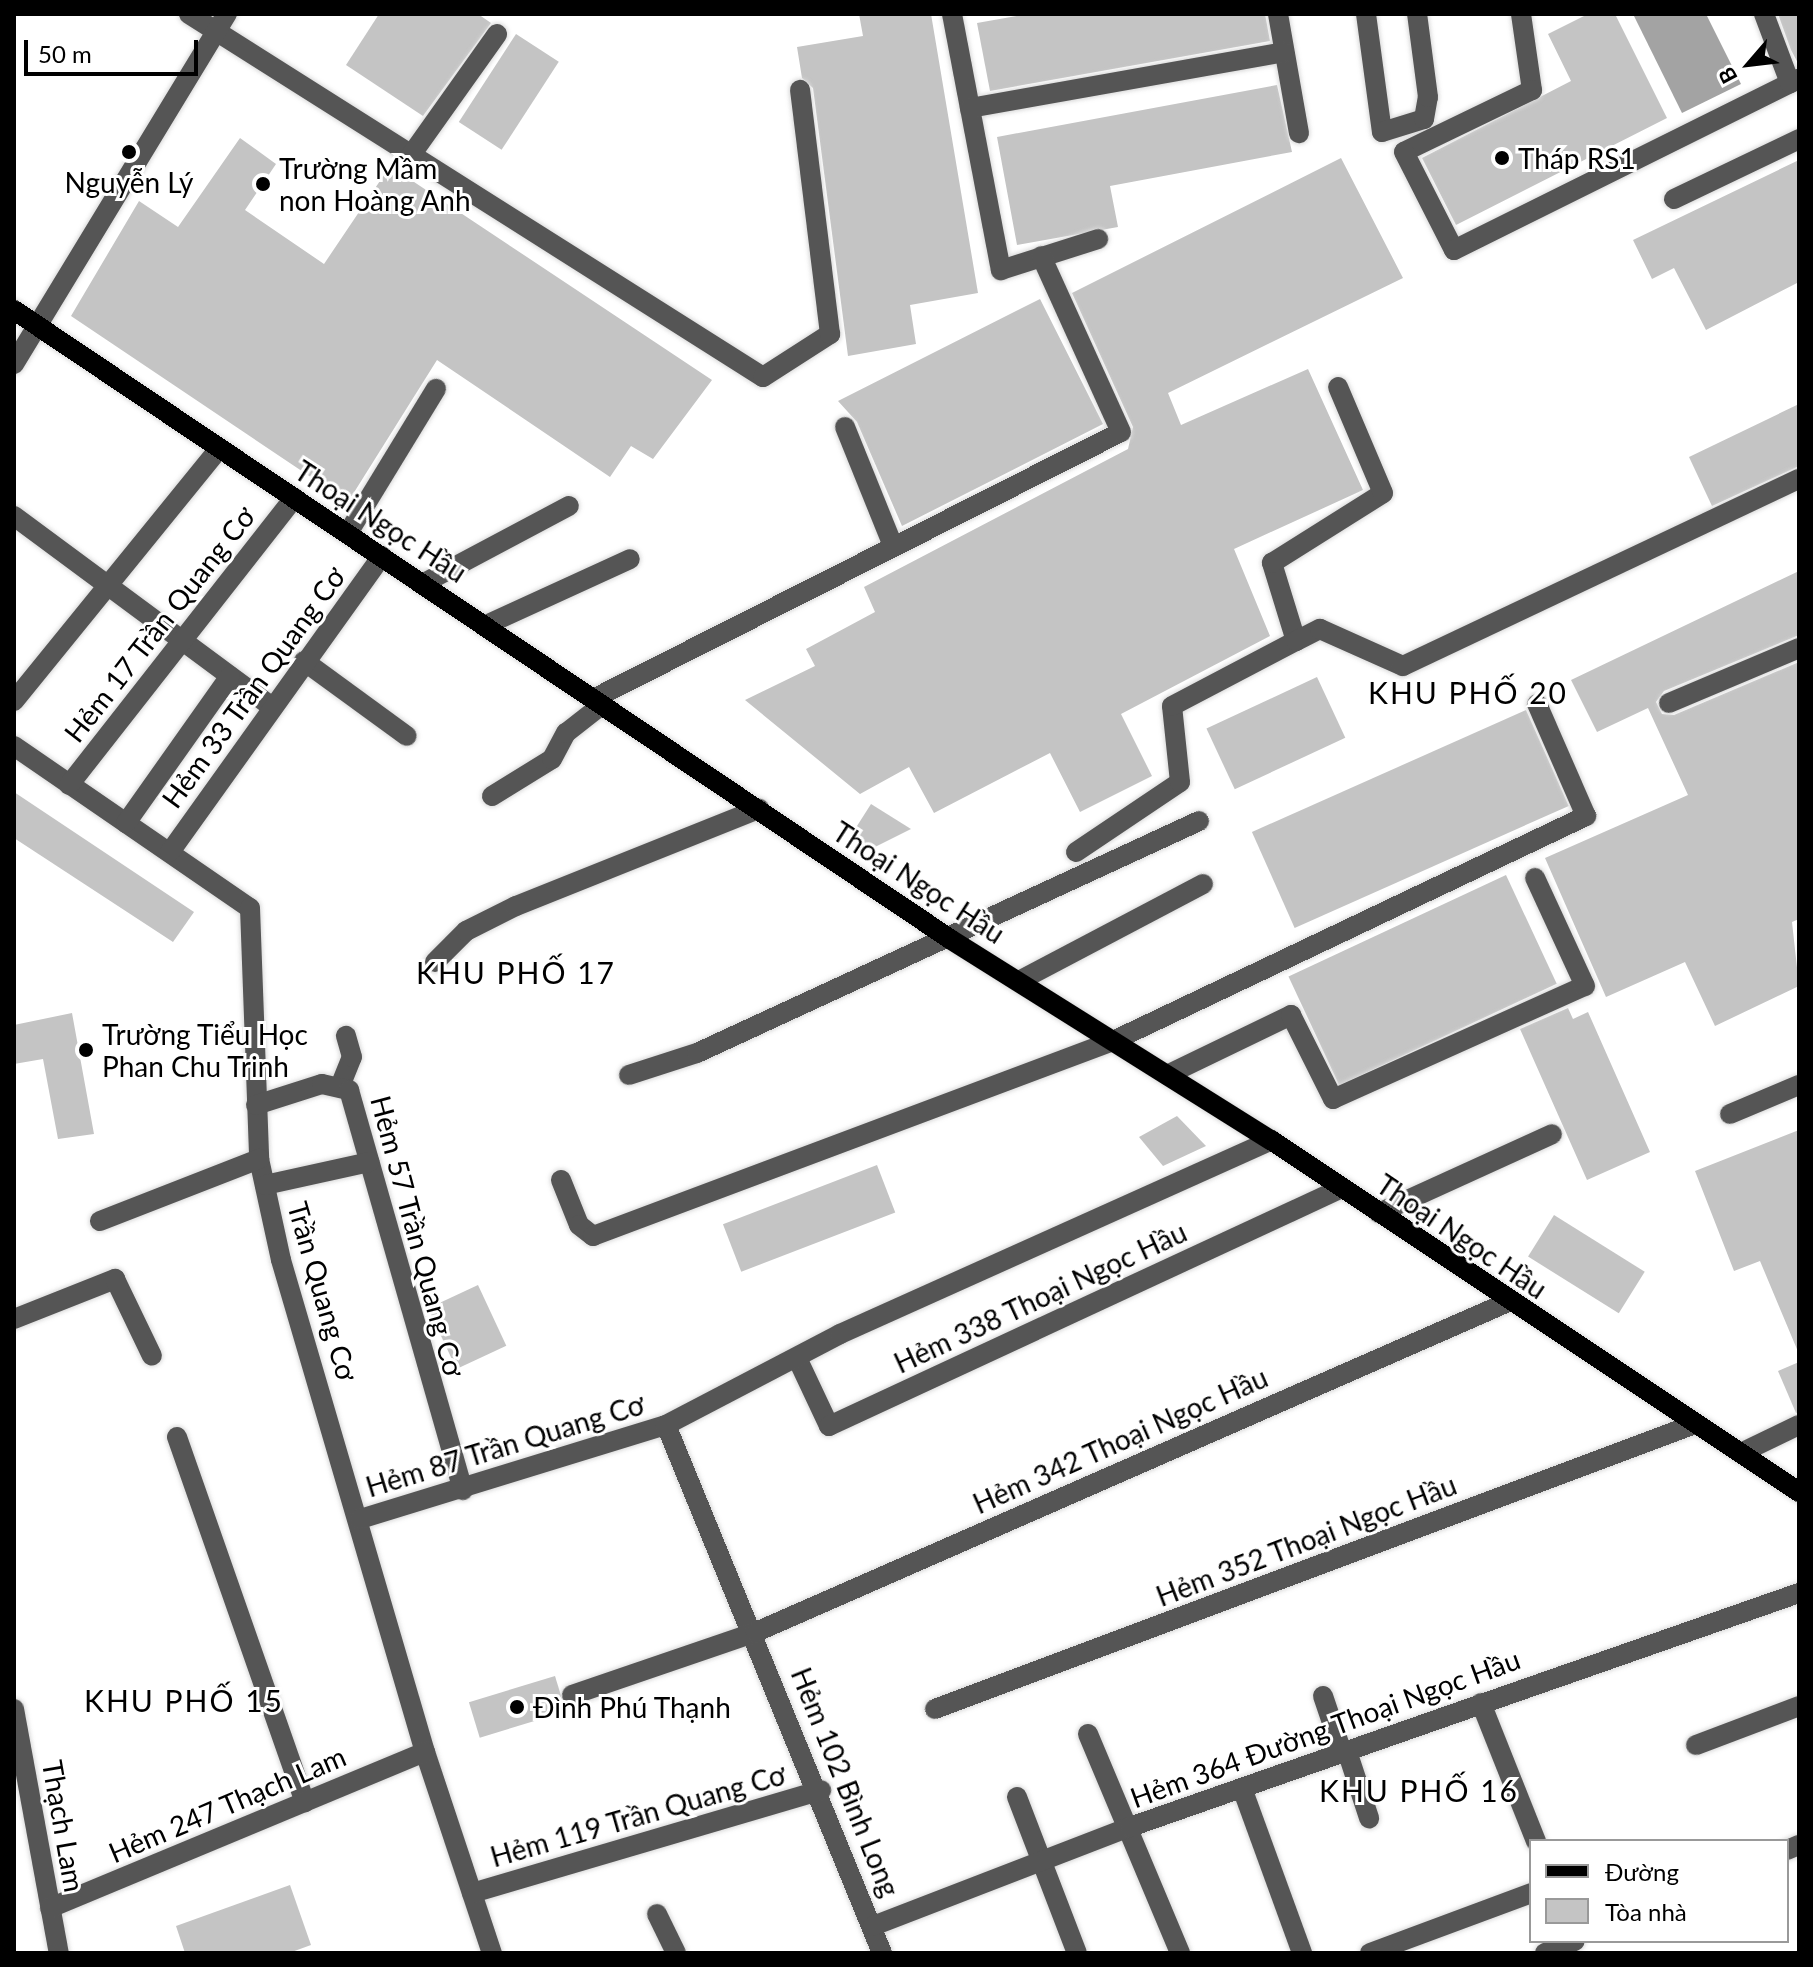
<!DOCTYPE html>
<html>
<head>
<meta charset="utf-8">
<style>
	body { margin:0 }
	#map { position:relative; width:1813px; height:1967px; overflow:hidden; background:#fff; font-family:Lato,sans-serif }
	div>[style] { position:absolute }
	.water>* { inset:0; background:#a3a3a3 }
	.building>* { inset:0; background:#c4c4c4; transform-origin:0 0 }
	.roads { filter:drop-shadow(0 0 2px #dbdbdb) drop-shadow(0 0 2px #dbdbdb) }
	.minor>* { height:20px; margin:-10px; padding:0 10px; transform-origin:10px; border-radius:10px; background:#555 }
	.major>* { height:20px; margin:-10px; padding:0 10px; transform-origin:10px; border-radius:10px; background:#000 }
	.dots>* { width:22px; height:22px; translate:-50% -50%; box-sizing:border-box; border:4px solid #fff; border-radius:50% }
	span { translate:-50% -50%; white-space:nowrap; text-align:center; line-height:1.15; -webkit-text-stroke:6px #fff; paint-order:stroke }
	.poi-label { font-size:28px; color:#000 }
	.left { translate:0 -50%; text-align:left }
	.street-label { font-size:28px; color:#000 }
	.neighbourhood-label { font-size:30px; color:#000; letter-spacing:2px }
	.frame { position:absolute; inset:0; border:16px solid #000; pointer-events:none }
	.legend { position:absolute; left:1529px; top:1839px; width:260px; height:104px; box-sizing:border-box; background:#fff; border:2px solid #999; margin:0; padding:10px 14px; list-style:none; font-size:24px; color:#000 }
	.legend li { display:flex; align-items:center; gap:16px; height:40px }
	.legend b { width:40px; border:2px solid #999 }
	.north { position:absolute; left:1709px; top:24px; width:80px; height:80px; -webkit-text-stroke:6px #fff; paint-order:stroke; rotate:242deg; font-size:22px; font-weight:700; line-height:32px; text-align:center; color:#000 }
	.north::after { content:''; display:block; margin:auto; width:28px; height:36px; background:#000; clip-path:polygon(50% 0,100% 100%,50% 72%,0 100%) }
	.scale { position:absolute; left:24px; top:40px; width:174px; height:36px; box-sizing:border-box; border:4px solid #000; border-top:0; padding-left:10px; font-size:24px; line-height:28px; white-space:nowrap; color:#000; -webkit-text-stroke:6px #fff; paint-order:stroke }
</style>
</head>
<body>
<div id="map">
	<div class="water">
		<i style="clip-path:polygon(1633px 14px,1706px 14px,1741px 84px,1682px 113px)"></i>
	</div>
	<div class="building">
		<i style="clip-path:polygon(379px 14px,478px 14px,491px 23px,423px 116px,346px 65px)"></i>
		<i style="clip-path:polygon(859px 14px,931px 14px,978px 293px,910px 305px,916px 344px,848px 356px,813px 88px,802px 78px,797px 47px,863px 36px)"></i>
		<i style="clip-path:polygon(1028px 14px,1265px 14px,1270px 41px,990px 91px,977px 23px)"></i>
		<i style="clip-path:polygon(1588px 14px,1615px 14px,1667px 118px,1456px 225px,1422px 158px,1571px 81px,1548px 34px)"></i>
		<i style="clip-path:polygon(1778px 14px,1799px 14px,1799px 65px,1791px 50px)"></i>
		<i style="left:516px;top:34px;width:51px;height:105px;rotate:33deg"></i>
		<i style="clip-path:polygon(1277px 85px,1292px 152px,1110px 186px,1118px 227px,1017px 245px,997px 137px)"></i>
		<i style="clip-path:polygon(240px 138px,276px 164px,245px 210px,324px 264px,390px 166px,712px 380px,653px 459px,631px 446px,610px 477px,437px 360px,348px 502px,71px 316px,139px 201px,178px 227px)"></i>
		<i style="clip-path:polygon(1341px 158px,1403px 278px,1168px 393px,1181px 425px,1308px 369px,1363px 490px,1234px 549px,1270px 636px,1121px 714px,1152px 776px,1080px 812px,1050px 753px,934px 813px,909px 767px,860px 794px,745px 700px,815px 666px,806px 649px,875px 612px,864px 587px,1128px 449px,1133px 427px,1072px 293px)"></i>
		<i style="clip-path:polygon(1799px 160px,1799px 282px,1706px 330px,1674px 268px,1652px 279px,1633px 240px)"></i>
		<i style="clip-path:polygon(1040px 299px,1103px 424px,902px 526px,857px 422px,838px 401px)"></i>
		<i style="clip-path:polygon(1799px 404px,1799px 466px,1712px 506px,1689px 457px)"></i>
		<i style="clip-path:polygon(1799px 571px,1799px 635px,1664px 691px,1656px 702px,1662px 714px,1674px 715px,1799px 662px,1799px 919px,1792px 922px,1799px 986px,1715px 1026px,1685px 962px,1606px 997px,1545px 858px,1688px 795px,1648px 708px,1597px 732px,1571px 680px)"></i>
		<i style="left:1317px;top:677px;width:67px;height:122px;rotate:65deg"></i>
		<i style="left:1526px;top:710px;width:105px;height:300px;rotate:66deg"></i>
		<i style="clip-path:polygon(14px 792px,194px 912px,173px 942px,14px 838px)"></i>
		<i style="clip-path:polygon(871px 804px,911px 829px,871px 849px,850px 837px)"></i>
		<i style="left:1506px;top:875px;width:120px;height:240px;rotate:65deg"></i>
		<i style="clip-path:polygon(1568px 1008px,1573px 1019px,1588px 1012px,1650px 1152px,1587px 1180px,1520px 1029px)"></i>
		<i style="clip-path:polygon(72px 1013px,94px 1134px,58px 1139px,43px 1059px,14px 1064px,14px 1025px)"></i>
		<i style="clip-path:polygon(1177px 1116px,1206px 1146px,1163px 1166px,1139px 1137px)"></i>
		<i style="clip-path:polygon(1799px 1130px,1799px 1354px,1760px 1261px,1734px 1271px,1695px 1171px)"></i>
		<i style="left:877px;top:1165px;width:51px;height:165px;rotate:69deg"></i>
		<i style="left:1554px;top:1215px;width:107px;height:49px;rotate:32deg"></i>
		<i style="left:478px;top:1285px;width:67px;height:55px;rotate:65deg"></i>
		<i style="clip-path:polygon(1799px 1362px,1799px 1412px,1796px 1413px,1778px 1371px)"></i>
		<i style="left:555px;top:1676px;width:37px;height:90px;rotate:73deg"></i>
		<i style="clip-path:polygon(290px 1885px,311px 1945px,289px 1953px,185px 1953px,176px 1926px)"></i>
	</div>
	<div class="roads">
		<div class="minor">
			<i style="left:189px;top:14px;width:679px;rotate:32.31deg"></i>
			<i style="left:763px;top:377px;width:80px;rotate:-32.7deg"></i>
			<i style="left:830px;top:334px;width:246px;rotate:-97deg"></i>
			<i style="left:952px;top:14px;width:261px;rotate:79.2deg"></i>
			<i style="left:1001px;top:270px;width:102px;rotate:-17.7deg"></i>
			<i style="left:1278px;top:14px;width:121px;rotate:80deg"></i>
			<i style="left:1366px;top:14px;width:119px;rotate:82.3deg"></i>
			<i style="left:1382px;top:132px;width:44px;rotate:-17.2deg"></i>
			<i style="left:1424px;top:119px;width:22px;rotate:-80deg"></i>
			<i style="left:1428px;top:97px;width:84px;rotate:-97.5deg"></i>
			<i style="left:1521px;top:14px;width:77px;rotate:81.8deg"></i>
			<i style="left:1532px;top:90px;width:142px;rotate:154.2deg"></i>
			<i style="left:1404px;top:152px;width:110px;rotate:63deg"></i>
			<i style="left:1454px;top:250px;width:385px;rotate:-26.4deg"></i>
			<i style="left:1764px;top:14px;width:74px;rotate:69.4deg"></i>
			<i style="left:970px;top:108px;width:319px;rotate:-10.1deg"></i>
			<i style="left:409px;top:158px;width:152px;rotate:-54.6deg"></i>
			<i style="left:1674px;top:199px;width:139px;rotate:-25.6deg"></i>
			<i style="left:14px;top:364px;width:410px;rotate:-58.7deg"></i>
			<i style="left:845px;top:427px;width:128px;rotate:68deg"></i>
			<i style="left:14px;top:516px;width:320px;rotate:36.5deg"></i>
			<i style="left:348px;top:533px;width:169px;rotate:-58.6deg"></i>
			<i style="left:424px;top:583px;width:164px;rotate:-28deg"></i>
			<i style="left:486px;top:625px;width:158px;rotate:-24.6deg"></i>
			<i style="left:1296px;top:641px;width:82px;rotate:-107.1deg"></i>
			<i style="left:1272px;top:563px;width:131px;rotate:-32.2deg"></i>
			<i style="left:1383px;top:493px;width:115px;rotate:-113deg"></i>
			<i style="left:304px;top:661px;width:127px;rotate:36.1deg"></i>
			<i style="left:595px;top:698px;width:589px;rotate:-26.83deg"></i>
			<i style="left:1121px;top:432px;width:193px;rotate:-114.4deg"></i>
			<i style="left:14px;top:701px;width:325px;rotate:-50.9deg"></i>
			<i style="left:1669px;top:703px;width:141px;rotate:-22.9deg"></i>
			<i style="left:14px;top:746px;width:286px;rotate:34.5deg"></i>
			<i style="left:250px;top:908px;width:251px;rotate:87.9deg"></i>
			<i style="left:259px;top:1159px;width:103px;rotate:77.7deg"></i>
			<i style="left:281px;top:1260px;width:513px;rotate:73.69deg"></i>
			<i style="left:425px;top:1752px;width:212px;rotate:71.6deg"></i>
			<i style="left:69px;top:785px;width:365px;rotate:-51.9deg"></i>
			<i style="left:492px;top:796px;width:70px;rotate:-31.7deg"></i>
			<i style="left:552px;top:759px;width:30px;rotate:-62deg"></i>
			<i style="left:566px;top:733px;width:47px;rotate:-38.1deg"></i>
			<i style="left:126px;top:823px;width:180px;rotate:-54.7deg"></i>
			<i style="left:170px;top:852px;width:364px;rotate:-54.4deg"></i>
			<i style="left:1076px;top:852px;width:125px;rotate:-33.9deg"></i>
			<i style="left:1180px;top:782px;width:76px;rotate:-96deg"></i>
			<i style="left:1172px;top:706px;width:140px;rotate:-27.7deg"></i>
			<i style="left:1296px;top:641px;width:27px;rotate:-27deg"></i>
			<i style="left:1320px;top:629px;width:91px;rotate:24deg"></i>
			<i style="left:1403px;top:666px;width:438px;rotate:-25.3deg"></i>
			<i style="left:435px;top:962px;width:44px;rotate:-45deg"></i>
			<i style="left:466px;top:931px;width:56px;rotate:-26.6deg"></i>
			<i style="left:516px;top:906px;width:262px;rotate:-21.8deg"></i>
			<i style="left:1019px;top:981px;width:208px;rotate:-27.8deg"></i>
			<i style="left:629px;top:1075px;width:71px;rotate:-17.9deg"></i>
			<i style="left:697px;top:1053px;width:553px;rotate:-24.8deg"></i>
			<i style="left:1167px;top:1075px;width:138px;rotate:-25.8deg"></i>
			<i style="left:1291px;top:1015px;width:94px;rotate:63.4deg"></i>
			<i style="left:1333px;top:1099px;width:276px;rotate:-24.2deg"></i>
			<i style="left:1585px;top:986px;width:119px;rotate:-114.8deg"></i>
			<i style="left:341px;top:1084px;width:29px;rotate:-68deg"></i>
			<i style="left:352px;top:1057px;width:22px;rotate:-106deg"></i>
			<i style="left:256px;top:1105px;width:69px;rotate:-17.7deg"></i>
			<i style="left:322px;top:1084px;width:28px;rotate:13deg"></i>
			<i style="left:349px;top:1090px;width:416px;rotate:74.1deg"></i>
			<i style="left:1730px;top:1114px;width:75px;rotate:-22.8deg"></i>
			<i style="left:561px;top:1180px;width:48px;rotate:68.2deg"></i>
			<i style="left:579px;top:1225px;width:18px;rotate:38deg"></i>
			<i style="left:593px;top:1236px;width:555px;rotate:-20.56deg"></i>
			<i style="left:1113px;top:1041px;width:524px;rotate:-25.44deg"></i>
			<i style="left:1586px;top:816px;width:122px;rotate:-113.6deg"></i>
			<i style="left:265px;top:1185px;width:107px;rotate:-12.4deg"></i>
			<i style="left:1379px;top:1213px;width:190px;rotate:-24.5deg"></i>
			<i style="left:100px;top:1221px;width:171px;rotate:-21.3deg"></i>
			<i style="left:14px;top:1319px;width:109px;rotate:-21.6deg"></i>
			<i style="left:115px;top:1279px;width:85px;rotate:64.3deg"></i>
			<i style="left:798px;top:1360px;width:73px;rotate:64.8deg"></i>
			<i style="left:829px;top:1426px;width:566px;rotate:-24.89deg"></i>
			<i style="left:666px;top:1425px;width:570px;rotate:67.75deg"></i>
			<i style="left:177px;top:1437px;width:387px;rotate:70.7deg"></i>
			<i style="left:1741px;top:1453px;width:64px;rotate:-25.8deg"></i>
			<i style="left:360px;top:1519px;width:320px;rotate:-17.1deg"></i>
			<i style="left:666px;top:1425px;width:196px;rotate:-27.6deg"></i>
			<i style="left:840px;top:1334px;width:473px;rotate:-24.2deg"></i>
			<i style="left:572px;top:1695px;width:194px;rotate:-18.9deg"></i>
			<i style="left:756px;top:1632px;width:821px;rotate:-23.69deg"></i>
			<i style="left:1323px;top:1696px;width:59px;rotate:71.3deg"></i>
			<i style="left:1481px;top:1703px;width:149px;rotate:68.3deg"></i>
			<i style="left:14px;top:1709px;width:248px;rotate:79.6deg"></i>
			<i style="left:935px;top:1709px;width:812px;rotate:-20.56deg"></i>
			<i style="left:1088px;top:1734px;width:238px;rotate:67.2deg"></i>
			<i style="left:1696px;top:1745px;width:110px;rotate:-20.7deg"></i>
			<i style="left:1347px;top:1751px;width:71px;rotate:71.8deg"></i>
			<i style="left:1242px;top:1788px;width:176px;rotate:70deg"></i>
			<i style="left:1017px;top:1797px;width:167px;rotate:69deg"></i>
			<i style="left:1787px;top:1850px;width:13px;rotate:-23deg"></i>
			<i style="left:472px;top:1893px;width:364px;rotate:-16.4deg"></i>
			<i style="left:50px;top:1908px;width:406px;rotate:-22.6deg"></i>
			<i style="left:657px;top:1914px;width:43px;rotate:64deg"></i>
			<i style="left:873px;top:1926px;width:275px;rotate:-21.1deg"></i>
			<i style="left:1130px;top:1827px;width:709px;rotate:-19.28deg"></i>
			<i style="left:1370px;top:1953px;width:172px;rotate:-20.4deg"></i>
			<i style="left:1545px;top:1953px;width:32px;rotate:-22deg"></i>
		</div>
		<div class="major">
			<i style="left:14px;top:310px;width:1128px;rotate:33.9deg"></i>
			<i style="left:950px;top:939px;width:379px;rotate:32.1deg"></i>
			<i style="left:1271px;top:1140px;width:635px;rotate:33.69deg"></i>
		</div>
	</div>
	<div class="dots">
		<i style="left:129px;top:152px;background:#000"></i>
		<i style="left:1502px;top:158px;background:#000"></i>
		<i style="left:263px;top:184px;background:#000"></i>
		<i style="left:86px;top:1050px;background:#000"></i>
		<i style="left:517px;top:1707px;background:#000"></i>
	</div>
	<div class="poi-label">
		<span class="left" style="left:1518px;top:158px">Tháp RS1</span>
		<span class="left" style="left:279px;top:184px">Trường Mầm<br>non Hoàng Anh</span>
		<span style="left:129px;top:182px">Nguyễn Lý</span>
		<span class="left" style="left:102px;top:1050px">Trường Tiểu Học<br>Phan Chu Trinh</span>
		<span class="left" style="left:533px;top:1707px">Đình Phú Thạnh</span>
	</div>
	<div class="street-label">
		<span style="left:381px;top:521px;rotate:33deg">Thoại Ngọc Hầu</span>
		<span style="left:159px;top:624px;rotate:-52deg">Hẻm 17 Trần Quang Cơ</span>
		<span style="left:253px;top:687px;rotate:-54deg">Hẻm 33 Trần Quang Cơ</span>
		<span style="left:919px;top:882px;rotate:33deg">Thoại Ngọc Hầu</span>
		<span style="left:418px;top:1236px;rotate:75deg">Hẻm 57 Trần Quang Cơ</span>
		<span style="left:1462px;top:1236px;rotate:34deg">Thoại Ngọc Hầu</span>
		<span style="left:323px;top:1291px;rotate:74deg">Trần Quang Cơ</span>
		<span style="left:1040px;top:1297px;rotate:-25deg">Hẻm 338 Thoại Ngọc Hầu</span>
		<span style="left:1120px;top:1440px;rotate:-24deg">Hẻm 342 Thoại Ngọc Hầu</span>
		<span style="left:505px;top:1445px;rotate:-17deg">Hẻm 87 Trần Quang Cơ</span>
		<span style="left:1306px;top:1540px;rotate:-21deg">Hẻm 352 Thoại Ngọc Hầu</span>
		<span style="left:1325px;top:1728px;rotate:-20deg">Hẻm 364 Đường Thoại Ngọc Hầu</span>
		<span style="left:846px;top:1782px;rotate:68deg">Hẻm 102 Bình Long</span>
		<span style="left:227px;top:1804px;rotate:-23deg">Hẻm 247 Thạch Lam</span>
		<span style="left:638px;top:1815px;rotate:-16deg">Hẻm 119 Trần Quang Cơ</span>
		<span style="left:64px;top:1826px;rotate:80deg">Thạch Lam</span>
	</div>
	<div class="neighbourhood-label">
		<span style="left:1468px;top:692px">KHU PHỐ 20</span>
		<span style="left:516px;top:972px">KHU PHỐ 17</span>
		<span style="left:184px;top:1700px">KHU PHỐ 15</span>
		<span style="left:1419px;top:1790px">KHU PHỐ 16</span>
	</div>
	<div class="frame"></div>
	<ul class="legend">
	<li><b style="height:10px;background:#000"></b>Đường</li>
	<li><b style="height:22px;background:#c4c4c4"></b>Tòa nhà</li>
	</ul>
	<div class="north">B</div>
	<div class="scale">50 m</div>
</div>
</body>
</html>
